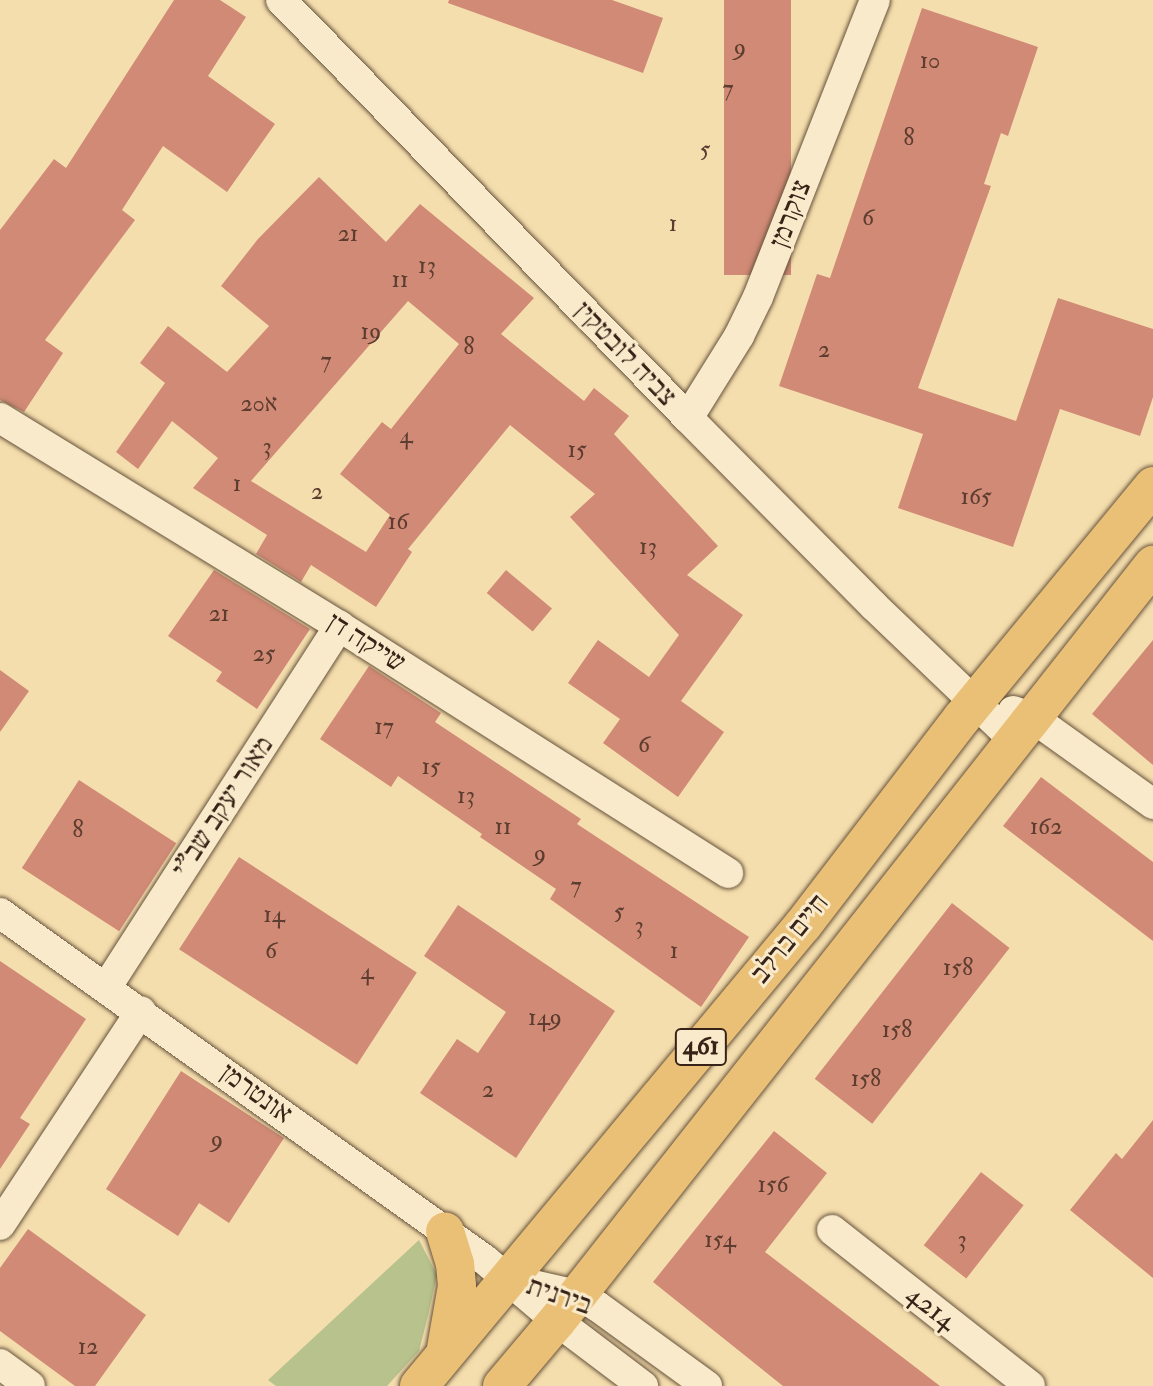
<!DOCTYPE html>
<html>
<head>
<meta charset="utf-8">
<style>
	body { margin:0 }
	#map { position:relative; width:1153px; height:1386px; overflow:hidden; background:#f5dead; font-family:"IM FELL Double Pica","Frank Ruhl Libre",serif }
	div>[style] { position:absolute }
	.green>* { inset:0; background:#b7c28d }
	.building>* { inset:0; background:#d08a76; transform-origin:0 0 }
	.roads { filter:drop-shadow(0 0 2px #66523c) drop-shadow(0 0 2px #66523c) }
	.minor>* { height:30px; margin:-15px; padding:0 15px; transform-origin:15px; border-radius:15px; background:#f8eaca }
	.major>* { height:38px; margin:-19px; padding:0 19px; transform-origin:19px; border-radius:19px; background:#eabf76 }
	span { translate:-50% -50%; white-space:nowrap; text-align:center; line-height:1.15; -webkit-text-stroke:6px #f8eaca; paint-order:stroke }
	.number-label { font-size:24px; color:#5d3d2f }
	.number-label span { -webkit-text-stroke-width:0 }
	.shield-label span { padding:2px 6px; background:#f8eaca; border:2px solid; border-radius:6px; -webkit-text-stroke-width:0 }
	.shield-label { font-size:26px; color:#372317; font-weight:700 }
	.street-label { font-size:28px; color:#372317 }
</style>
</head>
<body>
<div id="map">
	<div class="green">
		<i style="clip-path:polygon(419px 1240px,437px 1275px,428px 1316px,419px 1351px,387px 1386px,276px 1386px,268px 1380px)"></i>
	</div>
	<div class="building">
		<i style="clip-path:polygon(174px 0,220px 0,246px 17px,208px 76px,275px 124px,227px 192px,163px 146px,122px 210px,135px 220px,45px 340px,63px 353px,24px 412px,0 400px,0 230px,54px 159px,66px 168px)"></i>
		<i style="clip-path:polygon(449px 0,612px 0,663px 18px,643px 73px,448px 3px)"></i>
		<i style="left:724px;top:0;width:67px;height:275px"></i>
		<i style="clip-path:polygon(922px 8px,1038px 47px,1008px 136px,1001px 133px,984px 184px,991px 186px,918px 388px,1016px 421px,1058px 298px,1153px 329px,1153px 397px,1140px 436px,1060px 409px,1013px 547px,898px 508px,923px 434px,779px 386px,817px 274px,830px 278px)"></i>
		<i style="clip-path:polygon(evenodd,319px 177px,386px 242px,420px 204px,534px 298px,501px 334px,584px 401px,594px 388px,629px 416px,614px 434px,718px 546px,687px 575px,743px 615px,681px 701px,724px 732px,678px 797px,603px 743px,620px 719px,568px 683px,598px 640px,649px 677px,679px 635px,570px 517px,595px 494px,510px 425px,408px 549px,412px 552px,376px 607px,311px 565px,301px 582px,256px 554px,267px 535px,193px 488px,218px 458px,172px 421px,138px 469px,116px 452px,165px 383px,140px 363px,168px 326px,227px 372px,269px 326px,221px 286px,258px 239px,319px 177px,408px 301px,459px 344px,391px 429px,382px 422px,340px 474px,390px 515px,366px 552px,251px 481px,408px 301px)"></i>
		<i style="clip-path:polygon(214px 570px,310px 629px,257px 709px,216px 681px,222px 672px,168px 636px)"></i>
		<i style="left:506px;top:570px;width:60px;height:30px;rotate:40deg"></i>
		<i style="clip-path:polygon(1153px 640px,1153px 765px,1092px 714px)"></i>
		<i style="clip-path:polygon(369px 666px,441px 713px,435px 722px,581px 819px,577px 824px,749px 937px,701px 1007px,550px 899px,556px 889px,480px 837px,482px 834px,398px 776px,391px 787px,320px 739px)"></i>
		<i style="clip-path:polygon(0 670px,29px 691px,0 732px)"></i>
		<i style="clip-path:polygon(1041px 777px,1153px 862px,1153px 941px,1003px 826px)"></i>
		<i style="left:79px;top:780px;width:116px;height:105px;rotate:33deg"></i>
		<i style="left:239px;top:857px;width:212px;height:110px;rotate:33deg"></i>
		<i style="left:952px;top:903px;width:73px;height:223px;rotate:38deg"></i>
		<i style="clip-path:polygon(458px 905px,615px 1011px,516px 1158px,420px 1093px,457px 1039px,478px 1053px,506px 1012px,424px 956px)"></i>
		<i style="clip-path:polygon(0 961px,86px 1019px,20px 1118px,30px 1124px,0 1169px)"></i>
		<i style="clip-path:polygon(181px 1071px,284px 1138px,229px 1223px,199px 1203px,178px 1236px,106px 1189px)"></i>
		<i style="clip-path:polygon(1153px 1120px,1153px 1278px,1070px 1210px,1116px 1153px,1122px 1159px)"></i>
		<i style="clip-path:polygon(774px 1131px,827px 1173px,765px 1252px,940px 1386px,783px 1386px,653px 1282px)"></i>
		<i style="left:981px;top:1172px;width:54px;height:93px;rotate:38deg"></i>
		<i style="clip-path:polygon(28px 1229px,146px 1315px,95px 1386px,75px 1386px,0 1331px,0 1268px)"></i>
	</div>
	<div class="roads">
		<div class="minor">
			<i style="left:281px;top:0;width:583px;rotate:45.76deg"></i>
			<i style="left:688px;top:418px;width:264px;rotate:45.3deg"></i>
			<i style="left:874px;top:606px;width:194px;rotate:43.7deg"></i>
			<i style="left:0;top:418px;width:398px;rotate:31.5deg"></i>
			<i style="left:339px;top:626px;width:461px;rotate:32.4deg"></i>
			<i style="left:688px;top:418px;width:97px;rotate:-58.1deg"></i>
			<i style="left:739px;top:336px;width:43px;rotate:-64deg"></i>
			<i style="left:758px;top:297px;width:319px;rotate:-68.5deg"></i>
			<i style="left:1013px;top:711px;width:21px;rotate:19deg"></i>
			<i style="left:1033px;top:718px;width:148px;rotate:35.6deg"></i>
			<i style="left:0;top:913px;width:596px;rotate:35.58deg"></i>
			<i style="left:485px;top:1260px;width:94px;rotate:40.3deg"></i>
			<i style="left:557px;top:1321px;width:108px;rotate:37.1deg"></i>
			<i style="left:106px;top:988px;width:431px;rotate:-57.2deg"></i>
			<i style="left:0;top:1225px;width:256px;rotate:-56.6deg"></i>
			<i style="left:832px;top:1230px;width:252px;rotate:38.2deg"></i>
			<i style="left:515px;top:1281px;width:64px;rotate:12.7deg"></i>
			<i style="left:577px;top:1295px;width:23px;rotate:29deg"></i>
			<i style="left:597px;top:1306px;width:136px;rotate:36deg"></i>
			<i style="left:0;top:1364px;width:37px;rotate:36deg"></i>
		</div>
		<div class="major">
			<i style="left:445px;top:1354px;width:69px;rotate:-80deg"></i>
			<i style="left:457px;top:1286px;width:22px;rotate:-95deg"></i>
			<i style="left:455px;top:1264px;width:34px;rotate:-107deg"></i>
			<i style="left:419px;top:1386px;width:600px;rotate:-50.21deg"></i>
			<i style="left:803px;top:925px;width:260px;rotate:-52.5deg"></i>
			<i style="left:961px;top:719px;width:302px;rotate:-50.5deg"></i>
			<i style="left:502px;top:1386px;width:85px;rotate:-49.8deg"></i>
			<i style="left:557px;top:1321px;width:963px;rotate:-51.75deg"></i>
		</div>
	</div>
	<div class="number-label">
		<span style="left:740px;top:48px">9</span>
		<span style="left:930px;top:61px">10</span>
		<span style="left:728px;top:89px">7</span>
		<span style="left:909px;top:138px">8</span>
		<span style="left:705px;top:150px">5</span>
		<span style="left:868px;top:218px">6</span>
		<span style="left:673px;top:224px">1</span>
		<span style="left:348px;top:234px">21</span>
		<span style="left:427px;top:266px">13</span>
		<span style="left:400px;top:280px">11</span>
		<span style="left:371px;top:332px">19</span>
		<span style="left:469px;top:347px">8</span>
		<span style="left:824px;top:350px">2</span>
		<span style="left:326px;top:361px">7</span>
		<span style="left:259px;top:404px">20א</span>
		<span style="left:406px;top:436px">4</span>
		<span style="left:267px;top:447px">3</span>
		<span style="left:577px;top:450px">15</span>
		<span style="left:237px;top:484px">1</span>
		<span style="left:317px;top:492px">2</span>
		<span style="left:976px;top:497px">165</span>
		<span style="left:398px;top:522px">16</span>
		<span style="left:648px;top:547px">13</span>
		<span style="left:219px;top:614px">21</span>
		<span style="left:264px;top:654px">25</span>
		<span style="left:384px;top:727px">17</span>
		<span style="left:644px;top:745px">6</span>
		<span style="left:431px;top:767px">15</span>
		<span style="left:466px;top:796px">13</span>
		<span style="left:503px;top:827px">11</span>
		<span style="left:1046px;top:827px">162</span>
		<span style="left:78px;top:830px">8</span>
		<span style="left:540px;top:854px">9</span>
		<span style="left:576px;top:886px">7</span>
		<span style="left:619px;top:912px">5</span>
		<span style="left:274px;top:915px">14</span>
		<span style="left:639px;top:926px">3</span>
		<span style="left:271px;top:951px">6</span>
		<span style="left:674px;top:951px">1</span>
		<span style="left:958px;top:968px">158</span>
		<span style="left:367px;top:972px">4</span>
		<span style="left:545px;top:1018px">149</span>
		<span style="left:897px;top:1030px">158</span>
		<span style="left:866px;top:1079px">158</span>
		<span style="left:488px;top:1090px">2</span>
		<span style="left:217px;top:1140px">9</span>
		<span style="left:773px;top:1185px">156</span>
		<span style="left:720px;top:1240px">154</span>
		<span style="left:962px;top:1240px">3</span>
		<span style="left:88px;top:1347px">12</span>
	</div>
	<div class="shield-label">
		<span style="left:701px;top:1047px">461</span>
	</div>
	<div class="street-label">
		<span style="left:791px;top:214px;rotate:-69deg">צוקרמן</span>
		<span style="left:625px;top:354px;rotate:46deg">צביה לובטקין</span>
		<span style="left:366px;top:643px;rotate:32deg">שייקה דן</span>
		<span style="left:223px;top:807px;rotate:-57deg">מאור יעקב שב"י</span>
		<span style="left:790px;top:939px;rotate:-51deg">חיים ברלב</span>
		<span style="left:256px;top:1094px;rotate:36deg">אונטרמן</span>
		<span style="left:559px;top:1296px;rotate:19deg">בירנית</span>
		<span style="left:931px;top:1308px;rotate:38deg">4214</span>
	</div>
</div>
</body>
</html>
